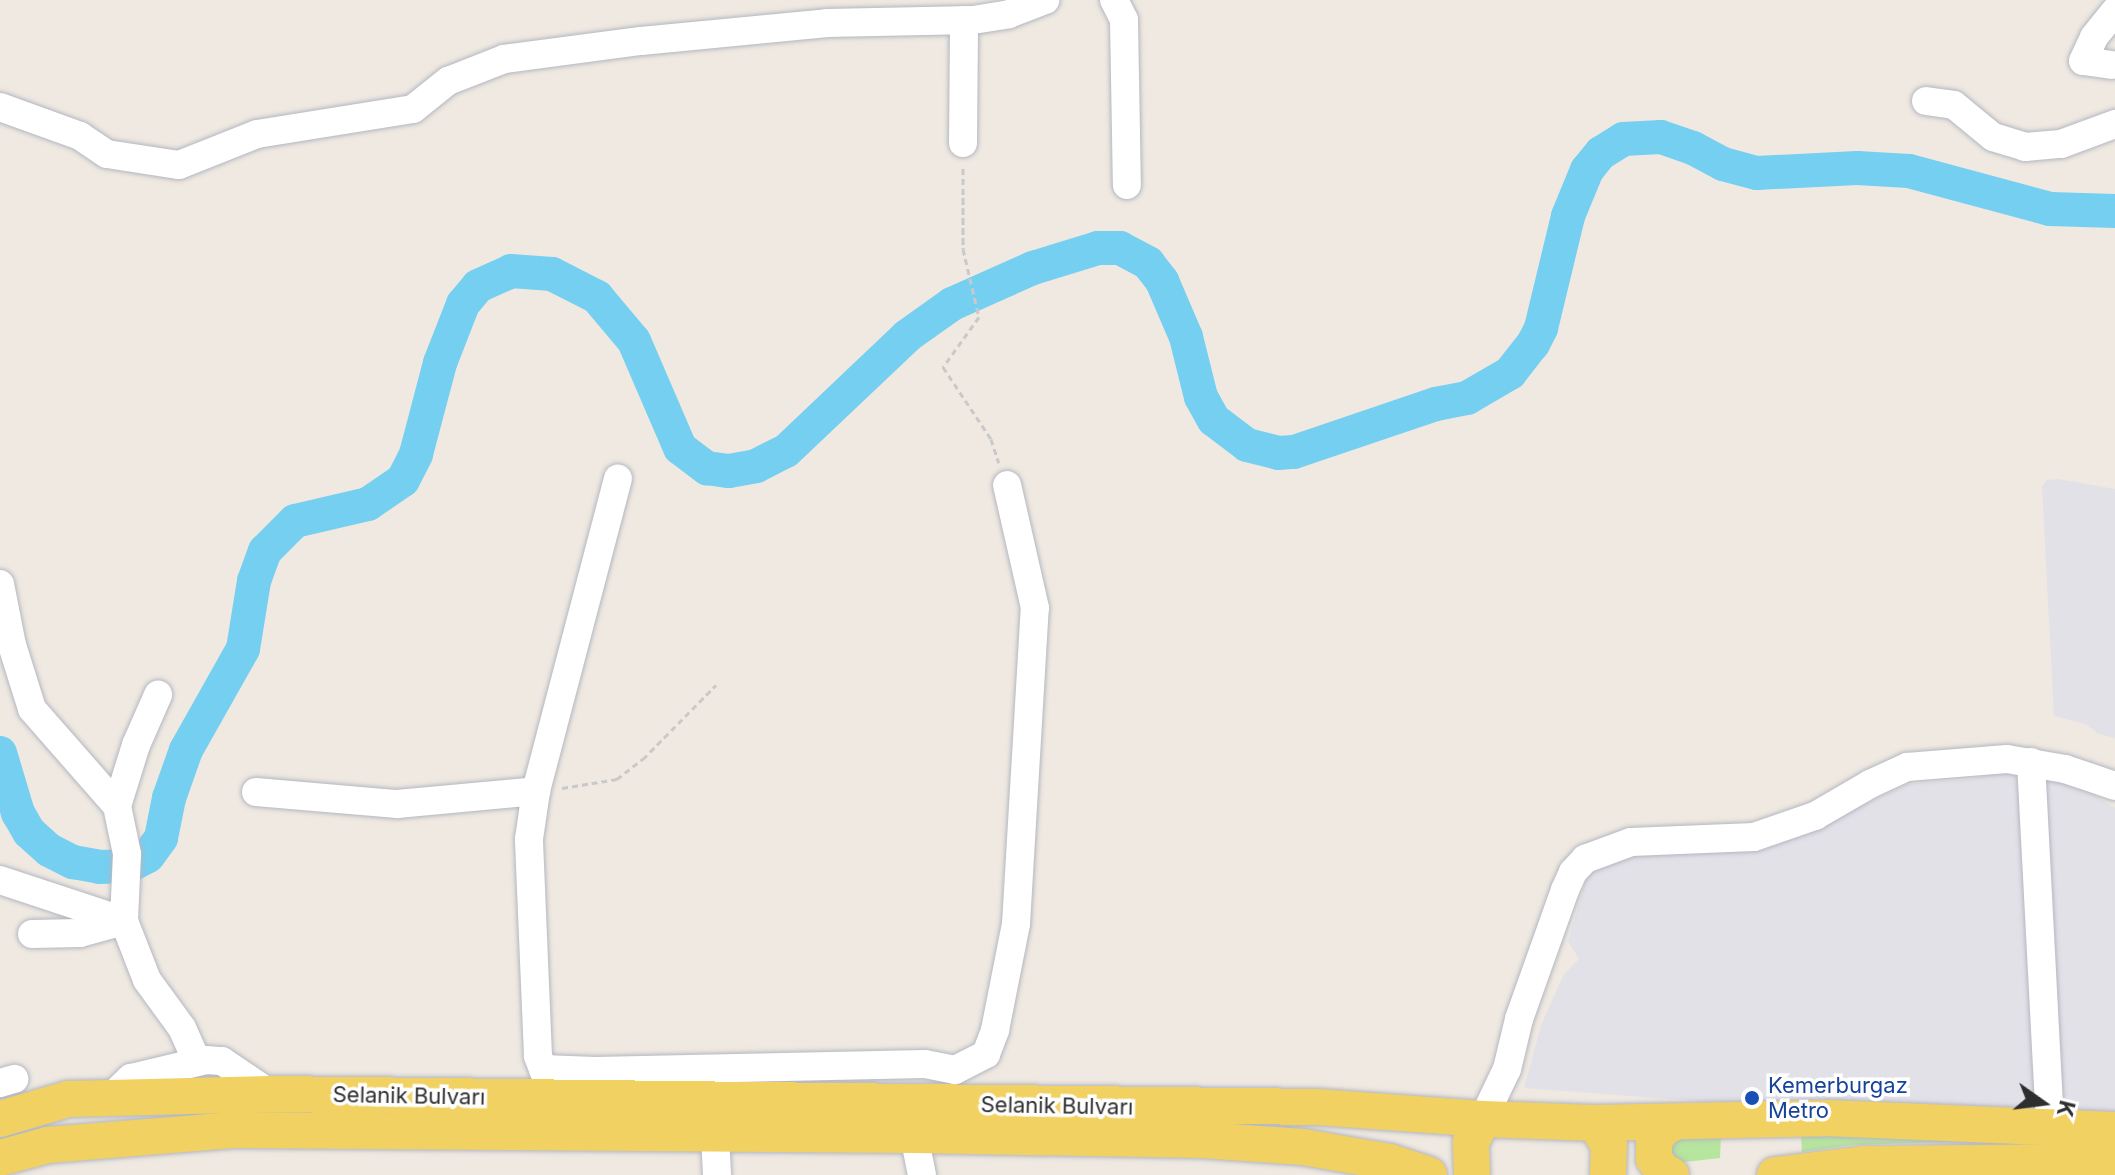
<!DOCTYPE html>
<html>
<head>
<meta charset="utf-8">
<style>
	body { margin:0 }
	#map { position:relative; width:2115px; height:1175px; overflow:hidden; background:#efe9e1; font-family:Inter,sans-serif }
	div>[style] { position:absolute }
	.industrial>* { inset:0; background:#e3e1e8 }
	.green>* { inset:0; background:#b6e59e }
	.river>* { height:34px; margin:-17px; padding:0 17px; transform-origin:17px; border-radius:17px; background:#75cff0 }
	.path>* { height:3px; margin-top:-1.5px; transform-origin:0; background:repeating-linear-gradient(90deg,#c9c9c9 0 6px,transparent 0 10px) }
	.roads { filter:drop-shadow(0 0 2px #b4b7c1) drop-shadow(0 0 2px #b4b7c1) }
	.minor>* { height:28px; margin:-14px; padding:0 14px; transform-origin:14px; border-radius:14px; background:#fff }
	.major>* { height:36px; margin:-18px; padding:0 18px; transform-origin:18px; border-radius:18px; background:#f2d163 }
	.dots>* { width:22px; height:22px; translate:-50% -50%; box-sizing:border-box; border:4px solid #fff; border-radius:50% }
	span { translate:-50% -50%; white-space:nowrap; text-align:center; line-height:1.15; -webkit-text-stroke:7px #fff; paint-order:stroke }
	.transit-label { font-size:22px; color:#164399 }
	.left { translate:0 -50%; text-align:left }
	.street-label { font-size:22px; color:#2e2e2e }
	.north { position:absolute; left:2003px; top:1063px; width:80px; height:80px; -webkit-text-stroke:6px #fff; paint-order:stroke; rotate:104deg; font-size:22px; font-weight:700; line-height:32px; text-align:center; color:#2e2e2e }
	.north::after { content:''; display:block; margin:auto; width:28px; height:36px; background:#2e2e2e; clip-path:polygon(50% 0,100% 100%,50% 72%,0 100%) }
</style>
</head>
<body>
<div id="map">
	<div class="industrial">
		<i style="clip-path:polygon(2058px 479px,2115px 489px,2115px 738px,2099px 734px,2085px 724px,2054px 716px,2042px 486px,2047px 480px)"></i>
		<i style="clip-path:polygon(2020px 767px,2070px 780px,2115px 808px,2115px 1118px,1696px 1101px,1524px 1088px,1541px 1025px,1564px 974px,1579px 959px,1568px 941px,1588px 872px,1610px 857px,1821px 825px,1908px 784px,1972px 779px)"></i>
	</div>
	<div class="green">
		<i style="clip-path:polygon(1853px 1129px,1980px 1141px,1852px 1145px,1802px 1152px,1801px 1137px,1742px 1133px)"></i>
		<i style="clip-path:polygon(1721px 1134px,1720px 1158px,1676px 1163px,1665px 1141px)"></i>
	</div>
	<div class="river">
		<i style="left:0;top:753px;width:63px;rotate:73.3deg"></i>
		<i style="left:18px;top:813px;width:22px;rotate:60deg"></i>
		<i style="left:29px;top:832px;width:27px;rotate:42deg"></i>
		<i style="left:49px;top:850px;width:27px;rotate:27deg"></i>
		<i style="left:73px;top:862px;width:27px;rotate:10deg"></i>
		<i style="left:100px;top:867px;width:29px;rotate:-2deg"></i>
		<i style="left:129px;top:866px;width:21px;rotate:-28deg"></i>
		<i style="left:148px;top:856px;width:22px;rotate:-54deg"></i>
		<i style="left:161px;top:838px;width:41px;rotate:-78.7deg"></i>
		<i style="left:169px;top:798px;width:51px;rotate:-70.5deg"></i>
		<i style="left:186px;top:750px;width:116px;rotate:-60.6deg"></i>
		<i style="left:243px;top:649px;width:69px;rotate:-80.8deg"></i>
		<i style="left:254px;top:581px;width:32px;rotate:-70deg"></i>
		<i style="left:265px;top:551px;width:42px;rotate:-45deg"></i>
		<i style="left:295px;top:521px;width:75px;rotate:-13.1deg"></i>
		<i style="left:368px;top:504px;width:42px;rotate:-34.4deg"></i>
		<i style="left:403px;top:480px;width:29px;rotate:-63deg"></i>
		<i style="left:416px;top:454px;width:94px;rotate:-75.2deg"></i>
		<i style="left:440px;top:363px;width:63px;rotate:-68.7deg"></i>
		<i style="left:463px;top:304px;width:23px;rotate:-50deg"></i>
		<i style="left:478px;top:286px;width:36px;rotate:-24deg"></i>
		<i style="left:511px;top:271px;width:41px;rotate:4.2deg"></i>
		<i style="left:552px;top:274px;width:51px;rotate:27.1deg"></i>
		<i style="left:597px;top:297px;width:57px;rotate:49.9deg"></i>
		<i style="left:634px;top:341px;width:116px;rotate:66.7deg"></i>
		<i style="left:680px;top:448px;width:34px;rotate:37deg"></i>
		<i style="left:707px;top:468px;width:22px;rotate:8deg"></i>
		<i style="left:729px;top:471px;width:27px;rotate:-10deg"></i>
		<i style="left:756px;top:466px;width:34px;rotate:-27deg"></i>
		<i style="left:786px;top:451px;width:167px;rotate:-43.5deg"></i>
		<i style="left:907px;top:336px;width:55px;rotate:-35.4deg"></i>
		<i style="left:952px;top:304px;width:89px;rotate:-24deg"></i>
		<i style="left:1033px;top:268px;width:68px;rotate:-17.1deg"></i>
		<i style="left:1098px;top:248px;width:22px"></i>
		<i style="left:1120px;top:248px;width:32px;rotate:28deg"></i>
		<i style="left:1148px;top:263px;width:23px;rotate:52deg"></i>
		<i style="left:1162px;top:281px;width:61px;rotate:66.8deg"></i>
		<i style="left:1186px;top:337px;width:62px;rotate:76deg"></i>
		<i style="left:1201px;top:397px;width:26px;rotate:61deg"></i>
		<i style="left:1214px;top:420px;width:41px;rotate:37.1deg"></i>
		<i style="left:1247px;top:445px;width:32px;rotate:14deg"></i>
		<i style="left:1278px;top:453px;width:16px;rotate:-4deg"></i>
		<i style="left:1294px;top:452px;width:150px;rotate:-18.7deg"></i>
		<i style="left:1436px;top:404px;width:32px;rotate:-11deg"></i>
		<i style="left:1467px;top:398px;width:50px;rotate:-30.2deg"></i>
		<i style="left:1510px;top:373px;width:37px;rotate:-52deg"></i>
		<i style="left:1533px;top:344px;width:18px;rotate:-63deg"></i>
		<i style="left:1541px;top:328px;width:115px;rotate:-76.4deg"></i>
		<i style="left:1568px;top:216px;width:50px;rotate:-67.6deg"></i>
		<i style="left:1587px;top:170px;width:22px;rotate:-51deg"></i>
		<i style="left:1601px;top:153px;width:26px;rotate:-32deg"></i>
		<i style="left:1623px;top:139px;width:38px;rotate:-3deg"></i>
		<i style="left:1661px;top:137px;width:34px;rotate:19deg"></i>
		<i style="left:1693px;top:148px;width:34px;rotate:28deg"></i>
		<i style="left:1723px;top:164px;width:35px;rotate:15deg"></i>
		<i style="left:1757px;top:173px;width:100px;rotate:-2.9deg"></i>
		<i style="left:1857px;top:168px;width:52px;rotate:3.3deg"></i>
		<i style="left:1909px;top:171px;width:146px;rotate:15.1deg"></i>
		<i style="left:2050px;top:209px;width:65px;rotate:1.8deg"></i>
	</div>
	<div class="path">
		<i style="left:963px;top:168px;width:81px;rotate:90deg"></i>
		<i style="left:963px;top:249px;width:70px;rotate:76.8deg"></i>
		<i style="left:979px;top:317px;width:62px;rotate:125.8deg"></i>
		<i style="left:943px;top:367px;width:87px;rotate:56.3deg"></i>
		<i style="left:991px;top:439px;width:25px;rotate:72deg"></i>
		<i style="left:562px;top:788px;width:56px;rotate:-9.3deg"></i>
		<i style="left:617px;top:779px;width:33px;rotate:-38deg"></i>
		<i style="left:643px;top:759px;width:104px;rotate:-45.4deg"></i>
	</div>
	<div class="roads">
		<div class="minor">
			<i style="left:1114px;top:0;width:22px;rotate:63deg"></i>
			<i style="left:1124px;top:20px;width:165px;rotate:89deg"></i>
			<i style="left:2112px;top:65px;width:29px;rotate:-172deg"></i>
			<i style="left:2083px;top:61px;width:26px;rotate:-65deg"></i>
			<i style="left:2094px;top:37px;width:33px;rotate:-51deg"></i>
			<i style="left:1926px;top:101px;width:28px;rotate:8deg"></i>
			<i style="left:1954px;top:105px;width:50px;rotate:39.4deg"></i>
			<i style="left:1993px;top:137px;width:34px;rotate:17deg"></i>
			<i style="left:2025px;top:147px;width:36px;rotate:-5deg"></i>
			<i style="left:2061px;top:144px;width:58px;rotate:-20.3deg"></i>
			<i style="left:0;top:107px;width:85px;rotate:19.9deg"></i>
			<i style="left:80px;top:136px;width:32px;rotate:34deg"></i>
			<i style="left:107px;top:154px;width:73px;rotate:8.7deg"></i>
			<i style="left:179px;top:165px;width:84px;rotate:-21.7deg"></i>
			<i style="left:257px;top:134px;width:158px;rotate:-9.1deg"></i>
			<i style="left:413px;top:109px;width:45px;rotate:-38.7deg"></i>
			<i style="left:448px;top:81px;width:60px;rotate:-21.4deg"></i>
			<i style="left:504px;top:59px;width:138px;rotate:-7.5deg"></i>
			<i style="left:641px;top:41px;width:187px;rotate:-5.5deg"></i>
			<i style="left:827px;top:23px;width:146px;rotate:-1.2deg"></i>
			<i style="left:973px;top:20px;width:36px;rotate:-9deg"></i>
			<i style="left:1009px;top:14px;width:39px;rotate:-21deg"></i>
			<i style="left:963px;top:143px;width:123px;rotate:-89.5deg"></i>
			<i style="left:0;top:584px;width:62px;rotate:78.9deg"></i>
			<i style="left:12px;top:645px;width:67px;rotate:72.6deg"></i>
			<i style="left:32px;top:709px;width:129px;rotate:48.8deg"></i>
			<i style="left:117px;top:806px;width:49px;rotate:78.2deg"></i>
			<i style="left:127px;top:854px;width:67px;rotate:92.6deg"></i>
			<i style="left:124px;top:921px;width:63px;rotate:68.7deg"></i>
			<i style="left:147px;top:980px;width:59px;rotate:53.9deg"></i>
			<i style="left:182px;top:1028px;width:36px;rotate:66deg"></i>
			<i style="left:2031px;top:762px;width:366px;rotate:87deg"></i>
			<i style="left:256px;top:792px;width:142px;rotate:4.9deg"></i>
			<i style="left:397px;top:804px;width:140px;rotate:-5.3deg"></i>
			<i style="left:117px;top:806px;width:64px;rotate:-72.7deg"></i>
			<i style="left:136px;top:745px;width:55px;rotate:-66.3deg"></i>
			<i style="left:0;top:880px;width:131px;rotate:18.3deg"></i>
			<i style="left:32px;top:934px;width:48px;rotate:-1.2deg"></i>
			<i style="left:80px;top:933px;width:46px;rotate:-15.3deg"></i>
			<i style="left:543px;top:1069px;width:52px;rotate:2.2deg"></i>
			<i style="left:595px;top:1071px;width:330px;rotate:-1.2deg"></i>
			<i style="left:925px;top:1064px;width:31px;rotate:11deg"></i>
			<i style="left:955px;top:1070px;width:35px;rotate:-27deg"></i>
			<i style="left:986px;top:1054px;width:26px;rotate:-69deg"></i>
			<i style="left:995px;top:1030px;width:108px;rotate:-78.8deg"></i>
			<i style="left:1016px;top:924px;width:317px;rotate:-86.6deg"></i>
			<i style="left:1035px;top:608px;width:126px;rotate:-102.8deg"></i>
			<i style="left:0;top:1083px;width:15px;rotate:-16deg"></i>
			<i style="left:549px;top:1085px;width:31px;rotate:-111deg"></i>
			<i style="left:538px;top:1056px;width:217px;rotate:-92.4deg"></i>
			<i style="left:529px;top:839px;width:49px;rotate:-81.7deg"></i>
			<i style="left:536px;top:791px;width:323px;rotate:-75.3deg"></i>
			<i style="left:110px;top:1098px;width:29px;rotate:-44deg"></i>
			<i style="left:131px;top:1078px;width:77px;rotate:-13.5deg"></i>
			<i style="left:206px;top:1060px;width:16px;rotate:4deg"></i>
			<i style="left:222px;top:1061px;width:59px;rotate:34deg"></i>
			<i style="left:1483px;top:1119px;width:55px;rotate:-64.4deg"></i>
			<i style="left:1507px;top:1069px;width:51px;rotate:-76.5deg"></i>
			<i style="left:1519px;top:1019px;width:137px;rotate:-70.4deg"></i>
			<i style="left:1565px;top:890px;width:20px;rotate:-66deg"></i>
			<i style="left:1573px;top:872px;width:18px;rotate:-47deg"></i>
			<i style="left:1585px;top:859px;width:49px;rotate:-20.3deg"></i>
			<i style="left:1631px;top:842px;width:123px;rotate:-2.3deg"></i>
			<i style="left:1754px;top:837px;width:65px;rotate:-19deg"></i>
			<i style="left:1815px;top:816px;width:64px;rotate:-30.2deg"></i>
			<i style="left:1870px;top:784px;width:41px;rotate:-24.7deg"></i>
			<i style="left:1907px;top:767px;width:100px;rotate:-4.6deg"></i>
			<i style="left:2007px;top:759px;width:59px;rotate:9.8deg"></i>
			<i style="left:2065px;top:769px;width:53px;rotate:18.8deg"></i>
			<i style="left:715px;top:1135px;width:40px;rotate:87.1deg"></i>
			<i style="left:914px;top:1135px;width:41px;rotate:78.7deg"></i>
		</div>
		<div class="major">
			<i style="left:0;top:1119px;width:71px;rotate:-16.4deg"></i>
			<i style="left:68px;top:1099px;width:203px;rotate:-1.4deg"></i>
			<i style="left:271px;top:1094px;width:1046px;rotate:0.71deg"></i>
			<i style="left:1317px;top:1107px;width:166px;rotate:4.1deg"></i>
			<i style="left:1483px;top:1119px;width:112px;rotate:2deg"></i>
			<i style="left:1595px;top:1123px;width:232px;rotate:-1.2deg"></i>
			<i style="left:1827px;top:1118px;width:288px;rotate:2.4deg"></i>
			<i style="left:1595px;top:1123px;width:26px;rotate:58deg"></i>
			<i style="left:1609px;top:1145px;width:30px;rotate:92deg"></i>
			<i style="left:0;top:1158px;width:50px;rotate:-15.2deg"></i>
			<i style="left:48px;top:1145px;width:188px;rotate:-4.6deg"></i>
			<i style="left:235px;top:1130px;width:679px;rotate:0.42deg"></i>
			<i style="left:914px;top:1135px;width:288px;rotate:1deg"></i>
			<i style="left:1202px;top:1140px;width:101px;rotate:4deg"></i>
			<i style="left:1303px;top:1147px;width:88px;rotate:9.8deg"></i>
			<i style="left:1390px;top:1162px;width:41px;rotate:18.4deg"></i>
			<i style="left:1472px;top:1175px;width:33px;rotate:-92deg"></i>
			<i style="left:1471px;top:1142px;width:26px;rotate:-62deg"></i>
			<i style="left:1671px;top:1175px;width:9px;rotate:-153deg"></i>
			<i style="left:1663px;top:1171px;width:15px;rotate:-127deg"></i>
			<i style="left:1654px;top:1159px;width:17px;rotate:-90deg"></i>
			<i style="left:1654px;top:1142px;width:14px;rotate:-60deg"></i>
			<i style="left:1661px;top:1130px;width:12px;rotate:-31deg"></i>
			<i style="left:1775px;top:1175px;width:91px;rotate:-7deg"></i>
			<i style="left:1865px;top:1164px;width:250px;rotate:-0.5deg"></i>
		</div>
	</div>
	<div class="dots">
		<i style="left:1752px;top:1098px;background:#1a4fb4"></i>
	</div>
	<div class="transit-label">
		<span class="left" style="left:1768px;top:1098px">Kemerburgaz<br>Metro</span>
	</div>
	<div class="street-label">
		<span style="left:409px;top:1096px;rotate:1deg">Selanik Bulvarı</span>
		<span style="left:1057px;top:1106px;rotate:1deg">Selanik Bulvarı</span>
	</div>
	<div class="north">K</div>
</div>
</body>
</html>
